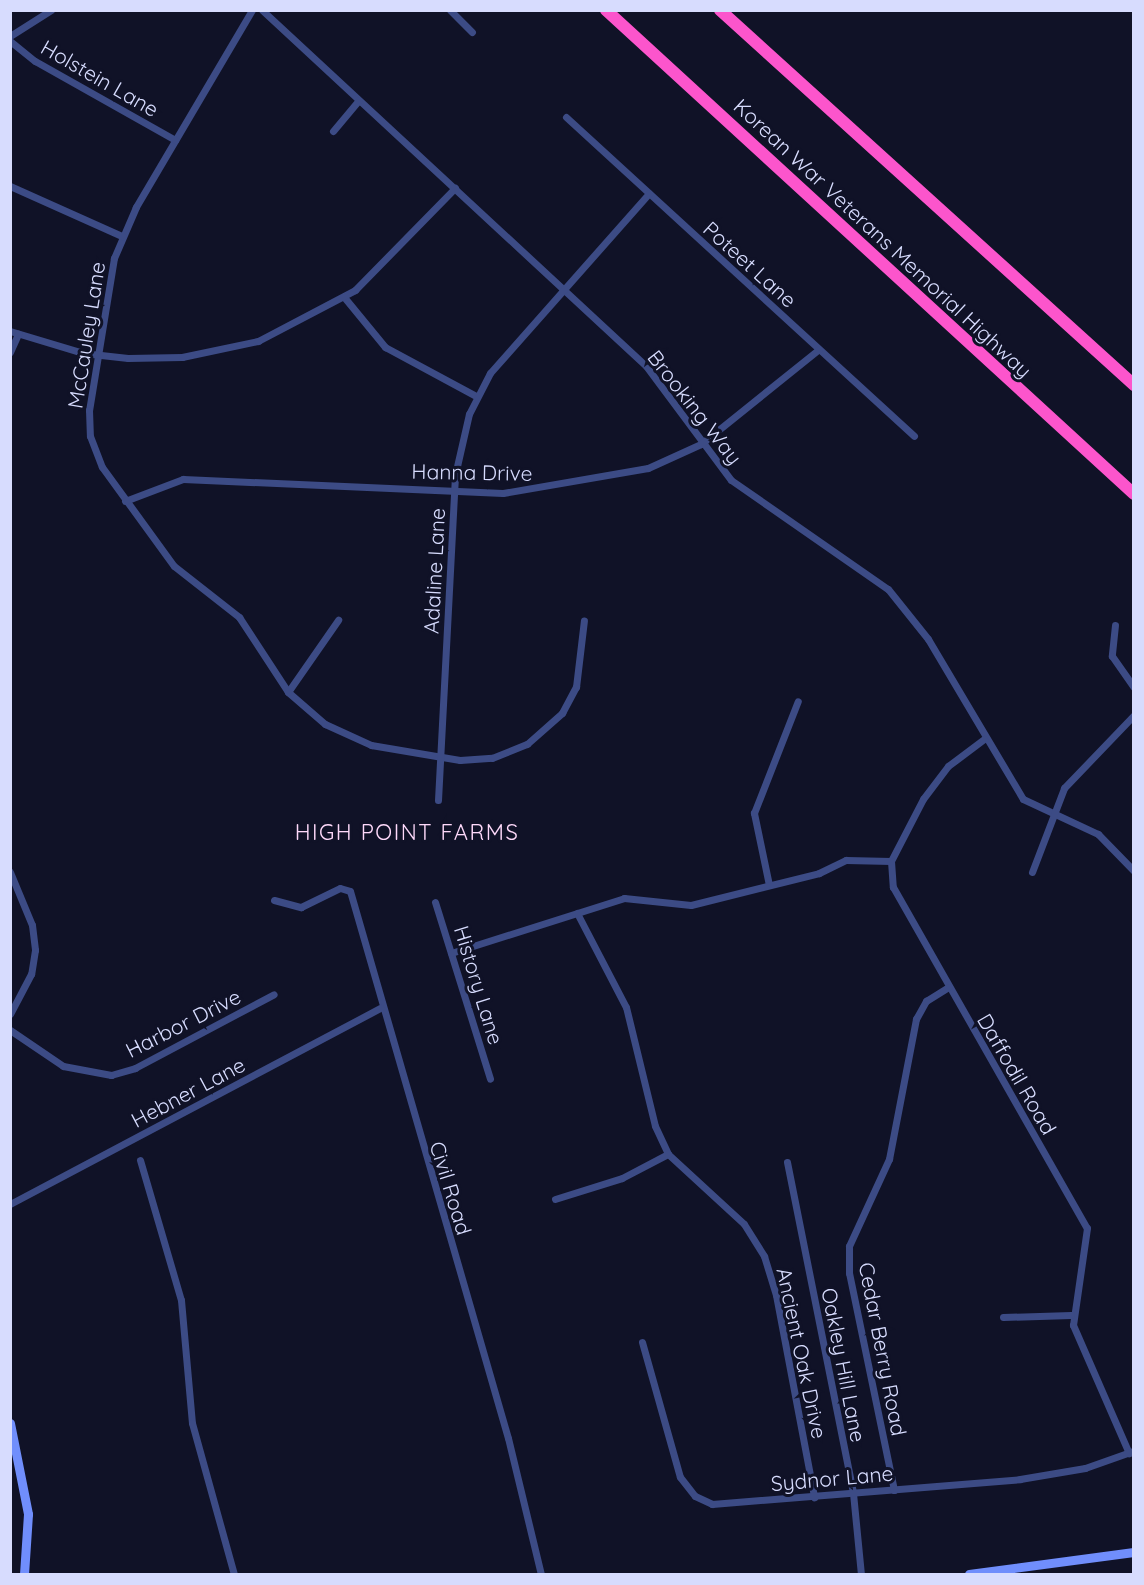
<!DOCTYPE html>
<html>
<head>
<meta charset="utf-8">
<style>
	body { margin:0 }
	#map { position:relative; width:1144px; height:1585px; overflow:hidden; background:#101227; font-family:Quicksand,sans-serif }
	div>[style] { position:absolute }
	.minor>* { height:7px; margin:-3.5px; padding:0 3.5px; transform-origin:3.5px; border-radius:3.5px; background:#3c4b85 }
	.secondary>* { height:9px; margin:-4.5px; padding:0 4.5px; transform-origin:4.5px; border-radius:4.5px; background:#708efc }
	.motorway>* { height:12px; margin:-6px; padding:0 6px; transform-origin:6px; border-radius:6px; background:#fc55cc }
	span { translate:-50% -50%; white-space:nowrap; text-align:center; line-height:1.15; -webkit-text-stroke:6px #101227; paint-order:stroke }
	.street-label { font-size:21px; color:#d7dcfe }
	.neighbourhood-label { font-size:22px; color:#fed9fa; letter-spacing:1.5px }
	.frame { position:absolute; inset:0; border:12px solid #d7dcfe; pointer-events:none }
</style>
</head>
<body>
<div id="map">
	<div class="minor">
		<i style="left:252px;top:10px;width:229px;rotate:120.5deg"></i>
		<i style="left:136px;top:207px;width:56px;rotate:113.3deg"></i>
		<i style="left:114px;top:258px;width:154px;rotate:99.3deg"></i>
		<i style="left:89px;top:410px;width:26px;rotate:88deg"></i>
		<i style="left:90px;top:436px;width:33px;rotate:69deg"></i>
		<i style="left:102px;top:467px;width:122px;rotate:54deg"></i>
		<i style="left:174px;top:566px;width:83px;rotate:38.1deg"></i>
		<i style="left:239px;top:617px;width:90px;rotate:56.8deg"></i>
		<i style="left:288px;top:692px;width:49px;rotate:40.9deg"></i>
		<i style="left:325px;top:724px;width:51px;rotate:24.5deg"></i>
		<i style="left:371px;top:745px;width:90px;rotate:9.6deg"></i>
		<i style="left:460px;top:760px;width:32px;rotate:-4deg"></i>
		<i style="left:492px;top:758px;width:38px;rotate:-22deg"></i>
		<i style="left:527px;top:744px;width:47px;rotate:-41.5deg"></i>
		<i style="left:562px;top:713px;width:30px;rotate:-62deg"></i>
		<i style="left:576px;top:687px;width:67px;rotate:-83.2deg"></i>
		<i style="left:262px;top:10px;width:524px;rotate:42.83deg"></i>
		<i style="left:646px;top:366px;width:142px;rotate:53.3deg"></i>
		<i style="left:731px;top:480px;width:191px;rotate:34.8deg"></i>
		<i style="left:888px;top:589px;width:64px;rotate:51.3deg"></i>
		<i style="left:928px;top:639px;width:186px;rotate:59.3deg"></i>
		<i style="left:1023px;top:799px;width:83px;rotate:25deg"></i>
		<i style="left:1098px;top:834px;width:52px;rotate:45.8deg"></i>
		<i style="left:450px;top:10px;width:31px;rotate:45deg"></i>
		<i style="left:10px;top:36px;width:49px;rotate:-32.4deg"></i>
		<i style="left:10px;top:41px;width:32px;rotate:39deg"></i>
		<i style="left:35px;top:61px;width:161px;rotate:29.4deg"></i>
		<i style="left:566px;top:117px;width:472px;rotate:42.5deg"></i>
		<i style="left:333px;top:131px;width:40px;rotate:-50deg"></i>
		<i style="left:10px;top:186px;width:123px;rotate:24.1deg"></i>
		<i style="left:344px;top:297px;width:65px;rotate:50.6deg"></i>
		<i style="left:385px;top:347px;width:103px;rotate:28.3deg"></i>
		<i style="left:10px;top:331px;width:76px;rotate:16.8deg"></i>
		<i style="left:83px;top:353px;width:45px;rotate:6.3deg"></i>
		<i style="left:128px;top:358px;width:54px;rotate:-1.1deg"></i>
		<i style="left:182px;top:357px;width:78px;rotate:-11.9deg"></i>
		<i style="left:258px;top:341px;width:110px;rotate:-27.7deg"></i>
		<i style="left:355px;top:290px;width:143px;rotate:-45.6deg"></i>
		<i style="left:10px;top:352px;width:20px;rotate:-66deg"></i>
		<i style="left:125px;top:501px;width:62px;rotate:-20.8deg"></i>
		<i style="left:183px;top:479px;width:320px;rotate:2.5deg"></i>
		<i style="left:503px;top:493px;width:147px;rotate:-9.8deg"></i>
		<i style="left:648px;top:468px;width:58px;rotate:-24.4deg"></i>
		<i style="left:701px;top:444px;width:151px;rotate:-38.8deg"></i>
		<i style="left:1115px;top:625px;width:31px;rotate:96deg"></i>
		<i style="left:1112px;top:656px;width:38px;rotate:55deg"></i>
		<i style="left:288px;top:692px;width:88px;rotate:-55.2deg"></i>
		<i style="left:984px;top:739px;width:45px;rotate:143.1deg"></i>
		<i style="left:948px;top:766px;width:41px;rotate:127.1deg"></i>
		<i style="left:923px;top:799px;width:70px;rotate:117.3deg"></i>
		<i style="left:891px;top:861px;width:26px;rotate:86deg"></i>
		<i style="left:893px;top:887px;width:392px;rotate:60.4deg"></i>
		<i style="left:1087px;top:1228px;width:98px;rotate:98.2deg"></i>
		<i style="left:1073px;top:1325px;width:140px;rotate:66.4deg"></i>
		<i style="left:438px;top:800px;width:325px;rotate:-87deg"></i>
		<i style="left:455px;top:475px;width:63px;rotate:-77.1deg"></i>
		<i style="left:469px;top:414px;width:46px;rotate:-62.9deg"></i>
		<i style="left:490px;top:373px;width:240px;rotate:-48.5deg"></i>
		<i style="left:10px;top:872px;width:57px;rotate:67.5deg"></i>
		<i style="left:32px;top:925px;width:25px;rotate:83deg"></i>
		<i style="left:35px;top:950px;width:24px;rotate:99deg"></i>
		<i style="left:31px;top:974px;width:45px;rotate:117.7deg"></i>
		<i style="left:1032px;top:872px;width:90px;rotate:-69.1deg"></i>
		<i style="left:1064px;top:788px;width:101px;rotate:-46.2deg"></i>
		<i style="left:769px;top:885px;width:74px;rotate:-101.8deg"></i>
		<i style="left:754px;top:813px;width:120px;rotate:-68.6deg"></i>
		<i style="left:274px;top:900px;width:28px;rotate:15deg"></i>
		<i style="left:301px;top:907px;width:43px;rotate:-26deg"></i>
		<i style="left:340px;top:888px;width:10px;rotate:17deg"></i>
		<i style="left:350px;top:891px;width:569px;rotate:73.89deg"></i>
		<i style="left:508px;top:1438px;width:140px;rotate:76.4deg"></i>
		<i style="left:435px;top:902px;width:185px;rotate:72.7deg"></i>
		<i style="left:577px;top:913px;width:106px;rotate:62.5deg"></i>
		<i style="left:626px;top:1007px;width:122px;rotate:76.3deg"></i>
		<i style="left:655px;top:1126px;width:31px;rotate:65deg"></i>
		<i style="left:668px;top:1154px;width:103px;rotate:42.6deg"></i>
		<i style="left:744px;top:1224px;width:38px;rotate:58deg"></i>
		<i style="left:764px;top:1256px;width:41px;rotate:72.9deg"></i>
		<i style="left:776px;top:1295px;width:206px;rotate:79.3deg"></i>
		<i style="left:451px;top:953px;width:182px;rotate:-17.6deg"></i>
		<i style="left:624px;top:898px;width:67px;rotate:6deg"></i>
		<i style="left:691px;top:905px;width:132px;rotate:-14deg"></i>
		<i style="left:819px;top:873px;width:30px;rotate:-26deg"></i>
		<i style="left:846px;top:860px;width:45px;rotate:1.3deg"></i>
		<i style="left:10px;top:1030px;width:64px;rotate:34.2deg"></i>
		<i style="left:63px;top:1066px;width:49px;rotate:10.6deg"></i>
		<i style="left:111px;top:1075px;width:25px;rotate:-16deg"></i>
		<i style="left:135px;top:1068px;width:157px;rotate:-28deg"></i>
		<i style="left:140px;top:1160px;width:146px;rotate:73.7deg"></i>
		<i style="left:181px;top:1300px;width:123px;rotate:84.9deg"></i>
		<i style="left:192px;top:1423px;width:157px;rotate:74.5deg"></i>
		<i style="left:787px;top:1162px;width:338px;rotate:78.7deg"></i>
		<i style="left:853px;top:1493px;width:81px;rotate:84.4deg"></i>
		<i style="left:555px;top:1199px;width:70px;rotate:-17.4deg"></i>
		<i style="left:622px;top:1178px;width:52px;rotate:-27.6deg"></i>
		<i style="left:10px;top:1204px;width:419px;rotate:-27.9deg"></i>
		<i style="left:1003px;top:1317px;width:68px;rotate:-1.7deg"></i>
		<i style="left:642px;top:1342px;width:140px;rotate:74.3deg"></i>
		<i style="left:680px;top:1477px;width:24px;rotate:52deg"></i>
		<i style="left:695px;top:1496px;width:19px;rotate:25deg"></i>
		<i style="left:712px;top:1504px;width:309px;rotate:-4.6deg"></i>
		<i style="left:1020px;top:1479px;width:66px;rotate:-9.6deg"></i>
		<i style="left:1085px;top:1468px;width:51px;rotate:-19.5deg"></i>
		<i style="left:894px;top:1490px;width:222px;rotate:-101.7deg"></i>
		<i style="left:849px;top:1273px;width:27px;rotate:-90deg"></i>
		<i style="left:849px;top:1246px;width:96px;rotate:-65.3deg"></i>
		<i style="left:889px;top:1159px;width:143px;rotate:-79.1deg"></i>
		<i style="left:916px;top:1019px;width:21px;rotate:-61deg"></i>
		<i style="left:926px;top:1001px;width:26px;rotate:-32deg"></i>
	</div>
	<div class="secondary">
		<i style="left:10px;top:1423px;width:93px;rotate:78.8deg"></i>
		<i style="left:28px;top:1514px;width:60px;rotate:93.8deg"></i>
		<i style="left:969px;top:1574px;width:166px;rotate:-7.6deg"></i>
	</div>
	<div class="motorway">
		<i style="left:606px;top:10px;width:716px;rotate:42.51deg"></i>
		<i style="left:720px;top:10px;width:559px;rotate:42.17deg"></i>
	</div>
	<div class="street-label">
		<span style="left:100px;top:78px;rotate:30deg">Holstein Lane</span>
		<span style="left:883px;top:238px;rotate:43deg">Korean War Veterans Memorial Highway</span>
		<span style="left:750px;top:264px;rotate:42deg">Poteet Lane</span>
		<span style="left:86px;top:335px;rotate:-81deg">McCauley Lane</span>
		<span style="left:695px;top:407px;rotate:52deg">Brooking Way</span>
		<span style="left:472px;top:472px;rotate:1deg">Hanna Drive</span>
		<span style="left:434px;top:571px;rotate:-87deg">Adaline Lane</span>
		<span style="left:479px;top:985px;rotate:73deg">History Lane</span>
		<span style="left:183px;top:1023px;rotate:-27deg">Harbor Drive</span>
		<span style="left:1017px;top:1074px;rotate:60deg">Daffodil Road</span>
		<span style="left:188px;top:1092px;rotate:-28deg">Hebner Lane</span>
		<span style="left:451px;top:1188px;rotate:73deg">Civil Road</span>
		<span style="left:883px;top:1349px;rotate:79deg">Cedar Berry Road</span>
		<span style="left:802px;top:1353px;rotate:78deg">Ancient Oak Drive</span>
		<span style="left:844px;top:1365px;rotate:79deg">Oakley Hill Lane</span>
		<span style="left:832px;top:1478px;rotate:-5deg">Sydnor Lane</span>
	</div>
	<div class="neighbourhood-label">
		<span style="left:407px;top:833px">HIGH POINT FARMS</span>
	</div>
	<div class="frame"></div>
</div>
</body>
</html>
